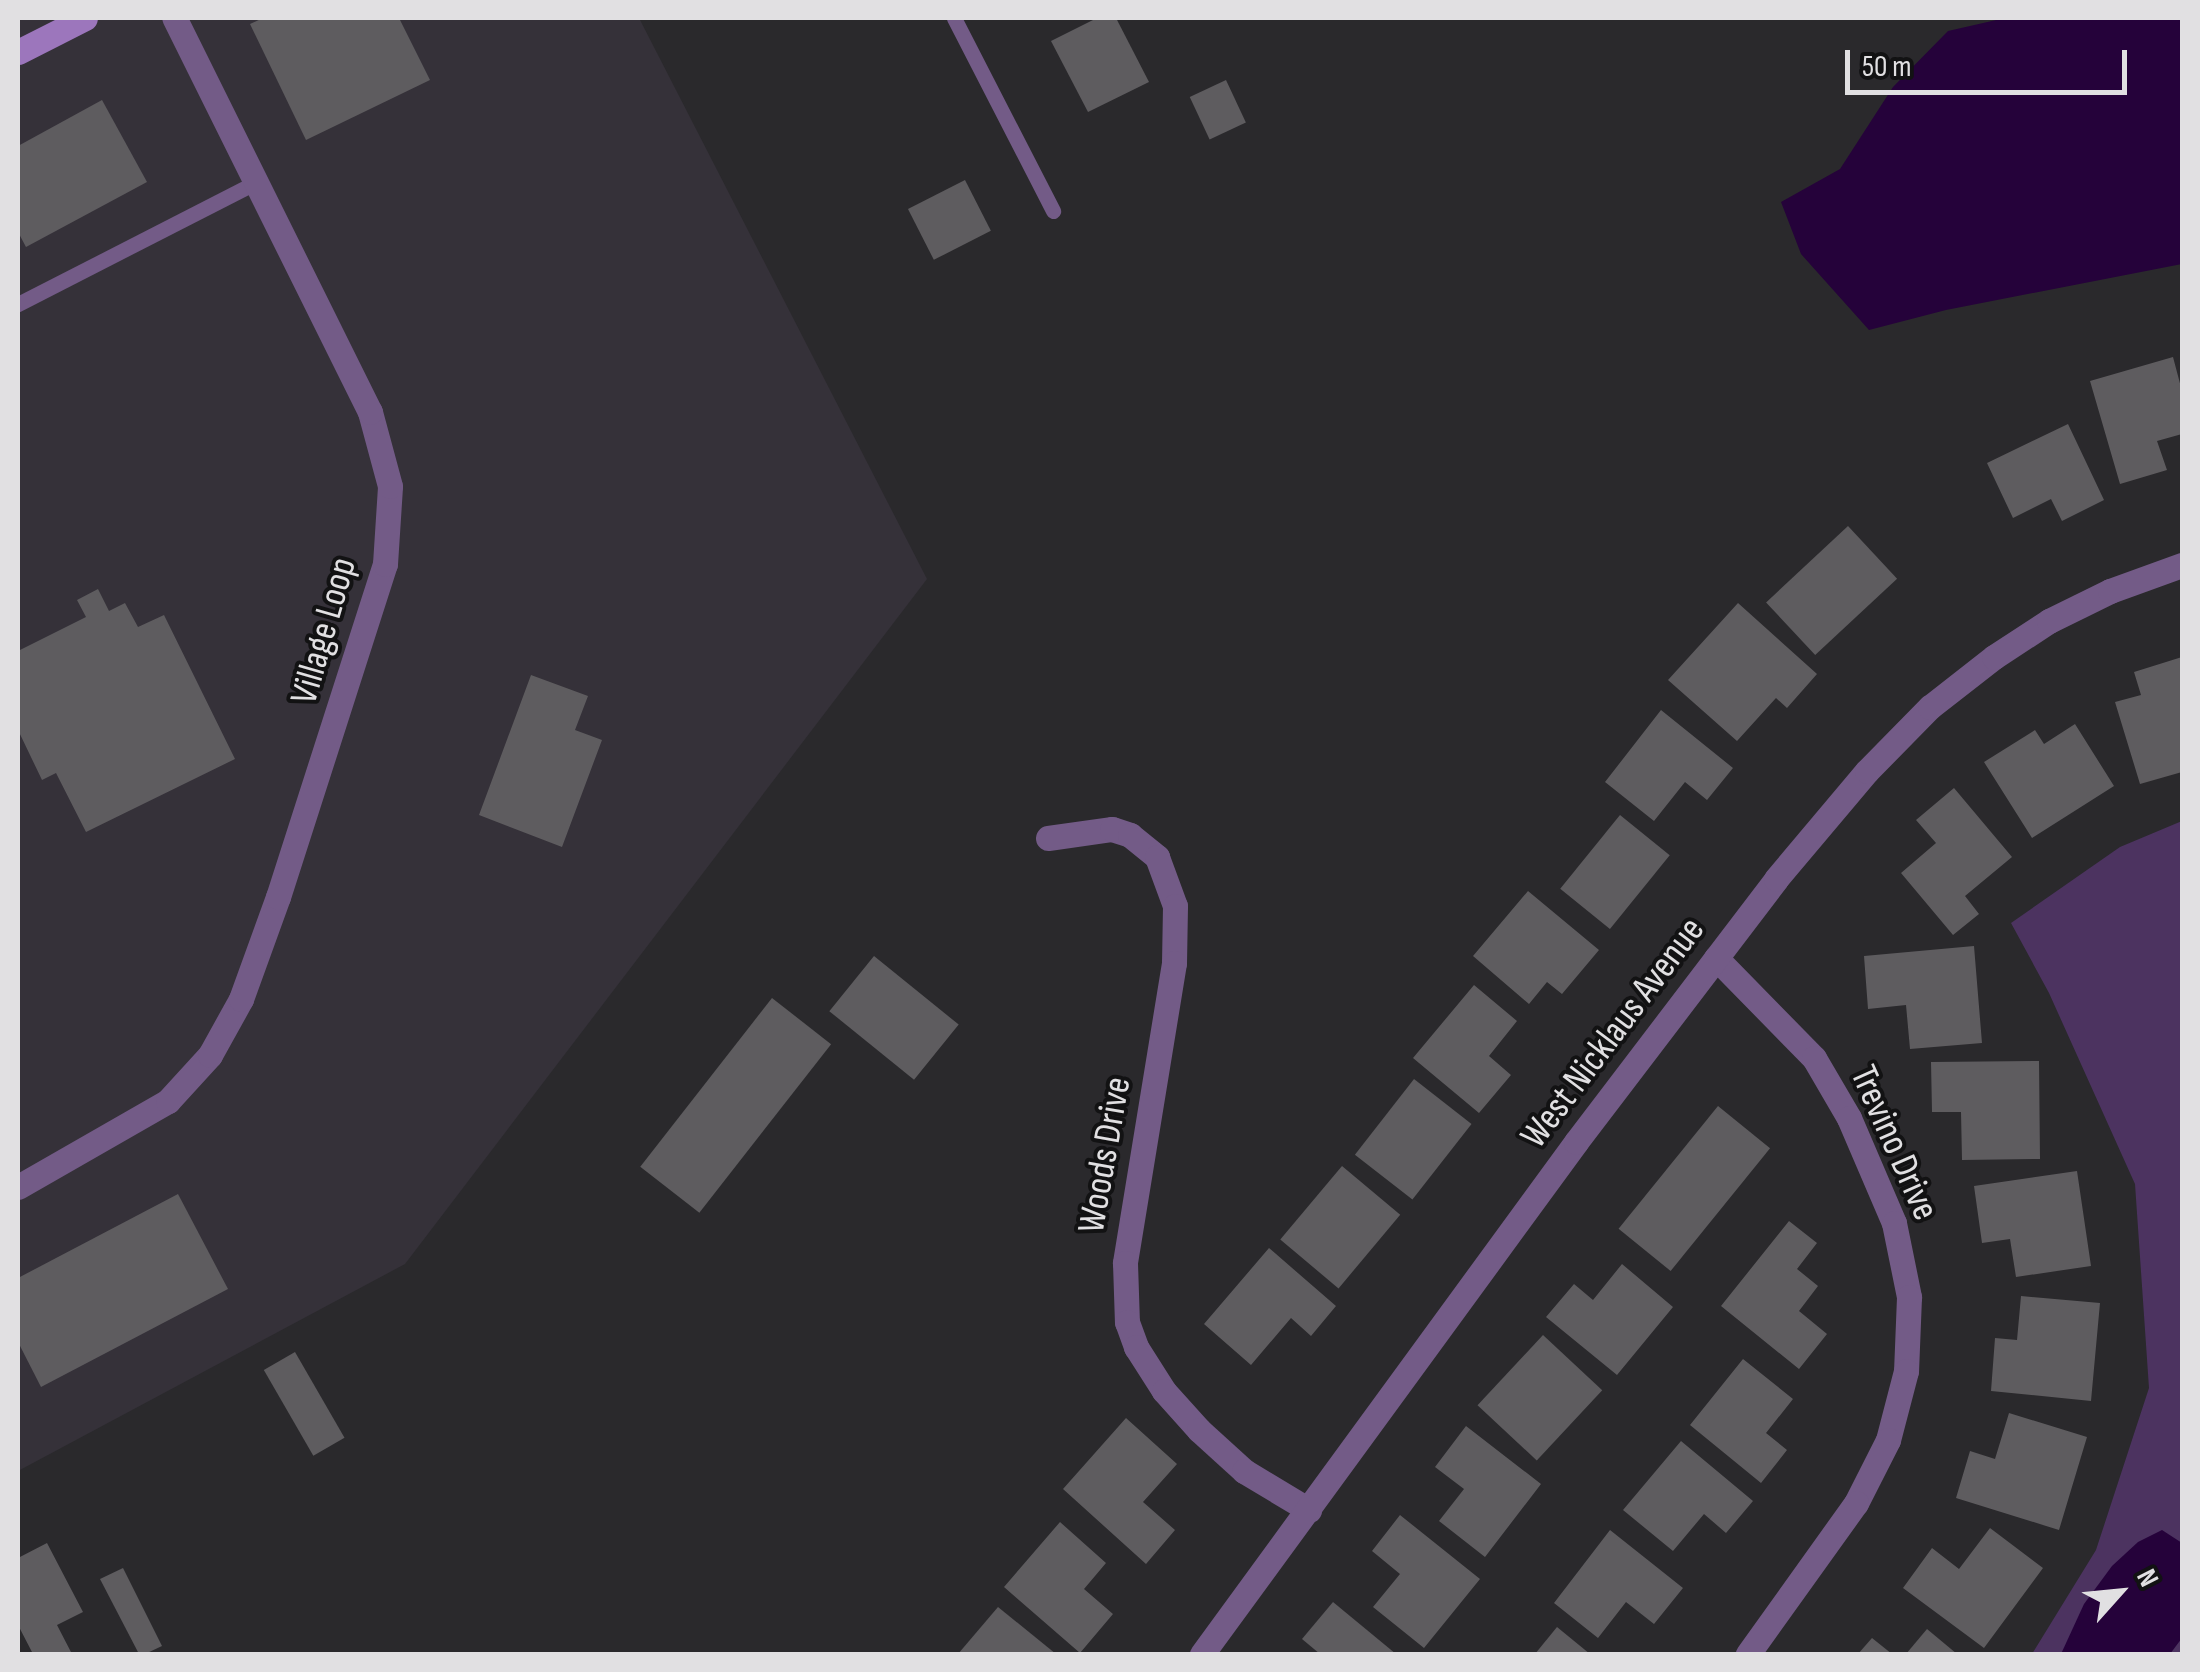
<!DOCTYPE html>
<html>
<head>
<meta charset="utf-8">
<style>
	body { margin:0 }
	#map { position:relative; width:2200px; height:1672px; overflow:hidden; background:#2a292c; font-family:"Sofia Sans Condensed",sans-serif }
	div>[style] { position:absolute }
	.built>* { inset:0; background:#353139 }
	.green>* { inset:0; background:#4c3360 }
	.water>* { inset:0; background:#25023a }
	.building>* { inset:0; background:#5e5c5f; transform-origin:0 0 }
	.service>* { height:15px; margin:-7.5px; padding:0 7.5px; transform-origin:7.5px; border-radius:7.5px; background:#735b87 }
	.minor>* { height:25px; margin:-12.5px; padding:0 12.5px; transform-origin:12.5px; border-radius:12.5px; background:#735b87 }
	.secondary>* { height:25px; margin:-12.5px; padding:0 12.5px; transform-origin:12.5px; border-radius:12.5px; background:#9c76bc }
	span { translate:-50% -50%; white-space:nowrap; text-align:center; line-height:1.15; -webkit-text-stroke:8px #121213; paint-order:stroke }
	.street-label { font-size:38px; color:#e1e0e2 }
	.frame { position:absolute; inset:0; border:20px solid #e1e0e2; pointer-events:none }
	.north { position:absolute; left:2070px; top:1542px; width:100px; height:100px; -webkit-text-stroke:8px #121213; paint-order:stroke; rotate:63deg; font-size:28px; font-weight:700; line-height:40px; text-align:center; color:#e1e0e2 }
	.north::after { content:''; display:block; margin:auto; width:35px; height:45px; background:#e1e0e2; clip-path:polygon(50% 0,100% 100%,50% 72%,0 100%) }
	.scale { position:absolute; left:1845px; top:50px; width:282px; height:45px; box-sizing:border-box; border:5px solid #e1e0e2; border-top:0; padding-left:12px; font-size:30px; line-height:35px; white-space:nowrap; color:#e1e0e2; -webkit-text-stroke:8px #121213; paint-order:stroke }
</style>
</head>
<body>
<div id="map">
	<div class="built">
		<i style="clip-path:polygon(18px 18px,639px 18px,927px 579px,405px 1264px,18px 1471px)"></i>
	</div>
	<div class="green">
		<i style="clip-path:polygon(2182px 821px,2182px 1654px,2032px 1654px,2096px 1550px,2149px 1388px,2135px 1184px,2049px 993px,2011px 923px,2120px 847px)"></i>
	</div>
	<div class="water">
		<i style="clip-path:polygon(2005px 18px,2182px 18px,2182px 264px,1946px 310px,1869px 330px,1801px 254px,1781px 202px,1840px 169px,1893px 87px,1948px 31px)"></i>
		<i style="clip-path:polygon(2162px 1530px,2182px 1543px,2182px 1638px,2170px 1654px,2061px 1654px,2084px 1604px,2112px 1566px,2138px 1542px)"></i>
	</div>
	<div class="building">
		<i style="clip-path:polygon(263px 18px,399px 18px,430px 80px,306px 140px,250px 24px)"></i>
		<i style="clip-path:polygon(1097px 18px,1116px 18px,1149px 82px,1088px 112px,1051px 41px)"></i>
		<i style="left:1226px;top:80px;width:47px;height:40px;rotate:65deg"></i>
		<i style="clip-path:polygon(102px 100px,147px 182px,26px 247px,18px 232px,18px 146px)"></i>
		<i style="left:965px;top:180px;width:57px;height:64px;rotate:63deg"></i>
		<i style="clip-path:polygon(2173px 357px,2182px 391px,2182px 434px,2157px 441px,2167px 470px,2120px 484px,2090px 381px)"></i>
		<i style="clip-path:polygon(2068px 424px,2104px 500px,2062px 521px,2051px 499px,2013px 518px,1987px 463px)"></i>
		<i style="left:1848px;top:526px;width:72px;height:112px;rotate:47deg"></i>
		<i style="clip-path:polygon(98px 589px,109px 611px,125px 603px,138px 627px,164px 615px,235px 759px,86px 832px,56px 773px,42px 780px,18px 730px,18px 651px,86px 617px,77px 600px)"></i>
		<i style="clip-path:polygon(1738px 603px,1817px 674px,1787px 708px,1776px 698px,1737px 741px,1668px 680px)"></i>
		<i style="clip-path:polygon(2182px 657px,2182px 772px,2140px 784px,2115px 702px,2141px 695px,2134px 672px)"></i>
		<i style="clip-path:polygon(531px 675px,588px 696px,575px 730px,602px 740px,562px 847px,479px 815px)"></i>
		<i style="clip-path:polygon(1661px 710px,1733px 768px,1707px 800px,1685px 782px,1654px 821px,1605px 782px)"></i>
		<i style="clip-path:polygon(2075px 724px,2114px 786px,2032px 838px,1984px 762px,2035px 730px,2044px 744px)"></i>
		<i style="clip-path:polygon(1954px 788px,2012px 857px,1965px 896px,1979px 914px,1953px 935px,1901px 873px,1936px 843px,1916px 820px)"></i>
		<i style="left:1620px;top:815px;width:64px;height:95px;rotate:39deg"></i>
		<i style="clip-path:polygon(1528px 891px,1599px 950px,1562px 994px,1547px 982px,1529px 1004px,1473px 956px)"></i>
		<i style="clip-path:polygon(1974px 946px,1982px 1043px,1910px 1049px,1906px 1005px,1868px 1009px,1864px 956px)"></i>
		<i style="left:874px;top:956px;width:109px;height:71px;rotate:39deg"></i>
		<i style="clip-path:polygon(1474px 985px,1517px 1021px,1489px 1056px,1511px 1075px,1479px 1113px,1413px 1058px)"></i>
		<i style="left:772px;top:998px;width:75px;height:214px;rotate:38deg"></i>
		<i style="clip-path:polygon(2039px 1061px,2040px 1159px,1962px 1160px,1961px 1112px,1932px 1112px,1931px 1062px)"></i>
		<i style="left:1414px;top:1079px;width:73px;height:96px;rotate:38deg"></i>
		<i style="left:1718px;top:1106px;width:67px;height:158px;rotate:39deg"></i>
		<i style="left:1342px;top:1166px;width:76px;height:96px;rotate:40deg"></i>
		<i style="clip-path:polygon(2077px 1171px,2091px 1266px,2016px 1277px,2010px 1239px,1982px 1243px,1974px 1186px)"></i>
		<i style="clip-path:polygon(178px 1194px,228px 1289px,41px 1387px,18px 1342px,18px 1278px)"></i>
		<i style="clip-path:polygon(1789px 1221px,1817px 1243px,1797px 1269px,1818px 1286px,1799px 1311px,1827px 1334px,1799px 1369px,1721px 1306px)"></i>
		<i style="clip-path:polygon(1269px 1248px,1336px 1306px,1311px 1336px,1291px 1318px,1251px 1365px,1204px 1324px)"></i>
		<i style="clip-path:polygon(1622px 1264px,1673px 1307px,1617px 1375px,1546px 1317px,1574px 1284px,1593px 1300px)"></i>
		<i style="clip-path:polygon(2021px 1296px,2100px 1303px,2091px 1401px,1991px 1391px,1995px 1338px,2017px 1340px)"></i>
		<i style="left:1543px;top:1335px;width:81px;height:96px;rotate:43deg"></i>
		<i style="left:295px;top:1352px;width:99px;height:36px;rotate:60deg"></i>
		<i style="clip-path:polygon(1743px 1359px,1793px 1399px,1766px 1433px,1787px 1450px,1761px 1483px,1690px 1425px)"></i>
		<i style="clip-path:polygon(2009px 1413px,2087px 1437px,2059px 1530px,1956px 1498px,1970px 1451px,1995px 1459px)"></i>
		<i style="clip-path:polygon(1126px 1418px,1177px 1464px,1143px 1502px,1175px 1530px,1146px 1564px,1063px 1489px)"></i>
		<i style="clip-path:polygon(1466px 1426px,1541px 1484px,1485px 1557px,1439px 1521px,1464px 1489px,1435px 1467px)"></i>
		<i style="clip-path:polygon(1681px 1441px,1753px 1501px,1726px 1533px,1704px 1514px,1673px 1551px,1623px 1510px)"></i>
		<i style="clip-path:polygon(1400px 1515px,1480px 1579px,1424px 1648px,1373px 1607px,1400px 1574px,1372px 1551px)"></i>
		<i style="clip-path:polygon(1060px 1522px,1106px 1563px,1084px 1589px,1113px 1614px,1080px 1653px,1004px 1587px)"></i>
		<i style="clip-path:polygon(1990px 1528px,2043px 1568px,1984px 1648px,1903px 1588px,1932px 1548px,1959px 1569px)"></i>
		<i style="clip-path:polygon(1610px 1530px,1683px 1588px,1654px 1624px,1626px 1602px,1598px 1638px,1554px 1603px)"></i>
		<i style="clip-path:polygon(47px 1543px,83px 1612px,57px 1625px,72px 1654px,33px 1654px,18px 1625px,18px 1558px)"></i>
		<i style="clip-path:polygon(123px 1568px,162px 1646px,145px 1654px,139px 1654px,100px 1579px)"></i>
		<i style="clip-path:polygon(1333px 1602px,1396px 1654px,1320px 1654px,1302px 1639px)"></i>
		<i style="clip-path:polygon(998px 1607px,1056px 1654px,958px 1654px)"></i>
		<i style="clip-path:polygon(1557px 1627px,1590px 1654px,1535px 1654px)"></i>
		<i style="clip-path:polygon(1927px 1629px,1957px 1654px,1906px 1654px)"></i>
		<i style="clip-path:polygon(1872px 1638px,1892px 1654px,1858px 1654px)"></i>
	</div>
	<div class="service">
		<i style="left:954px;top:18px;width:217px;rotate:62.8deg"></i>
		<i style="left:18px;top:304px;width:270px;rotate:-27.1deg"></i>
	</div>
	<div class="minor">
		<i style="left:1048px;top:838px;width:65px;rotate:-8deg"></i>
		<i style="left:1112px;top:829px;width:19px;rotate:18deg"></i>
		<i style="left:1130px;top:835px;width:35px;rotate:39deg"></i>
		<i style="left:1157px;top:857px;width:52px;rotate:69.8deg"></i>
		<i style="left:1175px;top:906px;width:57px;rotate:91deg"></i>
		<i style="left:1174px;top:963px;width:304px;rotate:99.3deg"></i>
		<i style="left:1125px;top:1263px;width:59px;rotate:88.1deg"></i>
		<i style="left:1127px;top:1322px;width:27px;rotate:70deg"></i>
		<i style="left:1136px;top:1347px;width:52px;rotate:57.5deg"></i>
		<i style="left:1164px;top:1391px;width:52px;rotate:48.1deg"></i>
		<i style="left:1199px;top:1430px;width:61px;rotate:42.3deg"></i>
		<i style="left:1244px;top:1471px;width:76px;rotate:31deg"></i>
		<i style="left:1716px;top:958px;width:140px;rotate:45.6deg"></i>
		<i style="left:1814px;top:1058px;width:69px;rotate:59.7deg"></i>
		<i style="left:1849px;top:1118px;width:114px;rotate:66.8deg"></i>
		<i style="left:1894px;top:1223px;width:76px;rotate:78.5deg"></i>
		<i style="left:1909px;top:1297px;width:74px;rotate:92.3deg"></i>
		<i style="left:1906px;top:1371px;width:71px;rotate:104.6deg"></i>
		<i style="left:1888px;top:1440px;width:71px;rotate:116.9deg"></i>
		<i style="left:1856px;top:1503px;width:186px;rotate:125.6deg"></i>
		<i style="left:18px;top:1187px;width:173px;rotate:-29.8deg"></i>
		<i style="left:168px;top:1101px;width:62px;rotate:-47.6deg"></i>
		<i style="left:210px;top:1055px;width:64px;rotate:-61deg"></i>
		<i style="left:241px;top:999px;width:109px;rotate:-70.1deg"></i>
		<i style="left:278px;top:897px;width:350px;rotate:-72.2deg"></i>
		<i style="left:385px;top:564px;width:78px;rotate:-86.3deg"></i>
		<i style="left:390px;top:486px;width:77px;rotate:-105.1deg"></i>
		<i style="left:370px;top:412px;width:440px;rotate:-116.4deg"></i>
		<i style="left:1202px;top:1654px;width:634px;rotate:-53.85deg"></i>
		<i style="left:1576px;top:1142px;width:330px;rotate:-52.7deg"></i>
		<i style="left:1776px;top:879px;width:141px;rotate:-49.9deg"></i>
		<i style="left:1867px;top:771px;width:90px;rotate:-45.5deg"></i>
		<i style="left:1930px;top:707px;width:81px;rotate:-38deg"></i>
		<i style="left:1994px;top:657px;width:66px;rotate:-33.2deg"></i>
		<i style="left:2049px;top:621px;width:68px;rotate:-26.2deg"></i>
		<i style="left:2110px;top:591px;width:77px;rotate:-19.9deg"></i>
	</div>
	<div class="secondary">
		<i style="left:18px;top:52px;width:75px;rotate:-26.9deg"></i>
	</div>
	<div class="street-label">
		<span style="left:324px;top:631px;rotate:-74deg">Village Loop</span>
		<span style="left:1613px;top:1033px;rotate:-53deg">West Nicklaus Avenue</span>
		<span style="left:1894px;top:1143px;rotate:66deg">Trevino Drive</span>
		<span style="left:1105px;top:1155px;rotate:-80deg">Woods Drive</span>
	</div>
	<div class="frame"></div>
	<div class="north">N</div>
	<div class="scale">50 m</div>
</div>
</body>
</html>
